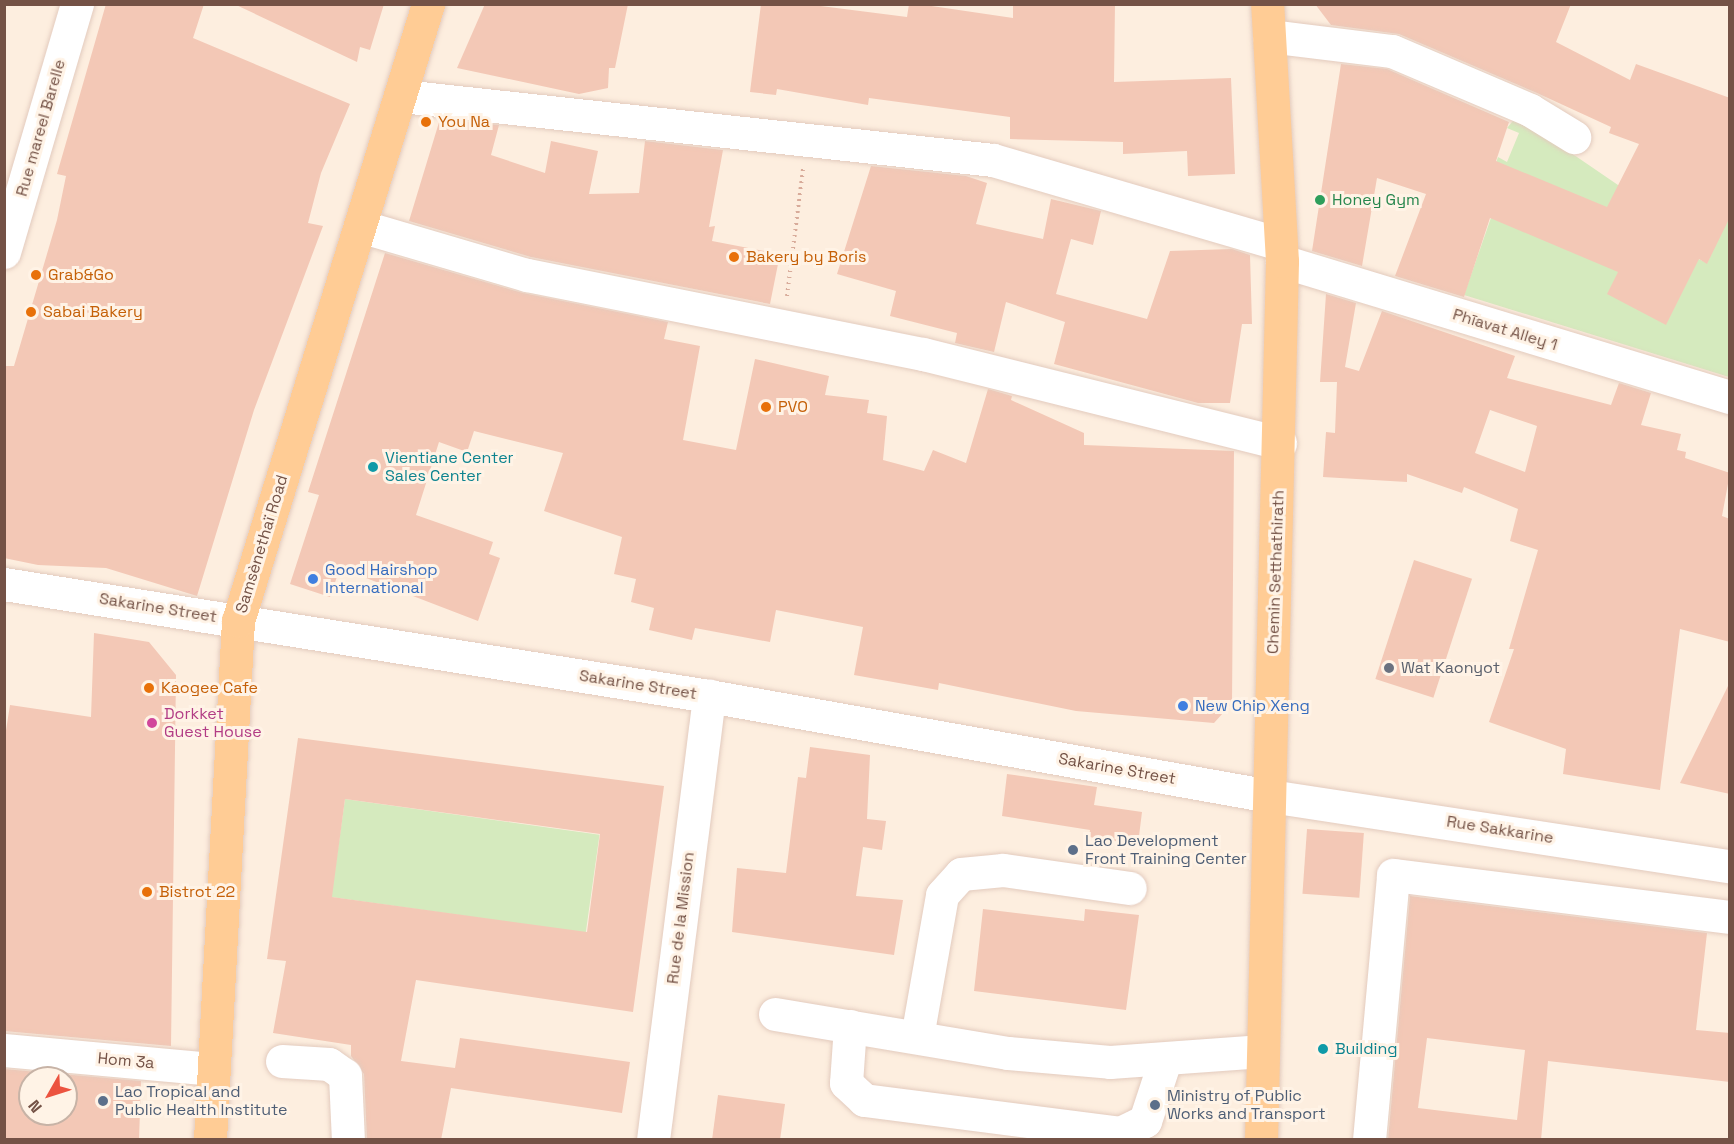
<!DOCTYPE html>
<html>
<head>
<meta charset="utf-8">
<style>
	body { margin:0 }
	#map { position:relative; width:1734px; height:1144px; overflow:hidden; background:#fdeedf; font-family:"Space Grotesk",sans-serif }
	div>[style] { position:absolute }
	.green>* { inset:0; background:#d5eabe; transform-origin:0 0 }
	.building>* { inset:0; background:#f3c8b6; transform-origin:0 0 }
	.path>* { height:4px; margin-top:-2px; transform-origin:0; background:repeating-linear-gradient(90deg,#d8ab9a 0 1.5px,transparent 0 6px) }
	.roads { filter:drop-shadow(0 0 2px #e3cbbe) drop-shadow(0 0 2px #e3cbbe) }
	.minor>* { height:33px; margin:-16.5px; padding:0 16.5px; transform-origin:16.5px; border-radius:16.5px; background:#fff }
	.major>* { height:33px; margin:-16.5px; padding:0 16.5px; transform-origin:16.5px; border-radius:16.5px; background:#ffcc95 }
	.dots>* { width:16px; height:16px; translate:-50% -50%; box-sizing:border-box; border:3px solid #fff3e6; border-radius:50% }
	span { translate:-50% -50%; white-space:nowrap; text-align:center; line-height:1.15; -webkit-text-stroke:6px #fff3e6; paint-order:stroke }
	.food-label { font-size:16px; color:#c56008 }
	.left { translate:0 -50%; text-align:left }
	.street-label { font-size:16px; color:#745246 }
	.leisure-label { font-size:16px; color:#27864d }
	.culture-label { font-size:16px; color:#0d838f }
	.shop-label { font-size:16px; color:#366cbe }
	.worship-label { font-size:16px; color:#5b616d }
	.hotel-label { font-size:16px; color:#b23c85 }
	.service-label { font-size:16px; color:#4e5e75 }
	.frame { position:absolute; inset:0; border:6px solid #745246; pointer-events:none }
	.north { position:absolute; left:18px; top:1066px; width:60px; height:60px; box-sizing:border-box; background:#fff3e6; border:2px solid #c7b3a6; border-radius:50%; rotate:231deg; font-size:16px; font-weight:700; line-height:24px; text-align:center; color:#745246 }
	.north::after { content:''; display:block; margin:auto; width:21px; height:27px; background:#ec533f; clip-path:polygon(50% 0,100% 100%,50% 72%,0 100%) }
</style>
</head>
<body>
<div id="map">
	<div class="green">
		<i style="clip-path:polygon(1517px 116px,1637px 198px,1639px 231px,1707px 263px,1729px 217px,1729px 377px,1464px 295px,1493px 212px,1481px 208px,1498px 157px,1507px 162px,1519px 133px,1507px 128px)"></i>
		<i style="left:345px;top:799px;width:257px;height:99px;rotate:8deg"></i>
	</div>
	<div class="building">
		<i style="clip-path:polygon(106px 4px,204px 4px,193px 38px,350px 104px,321px 173px,308px 223px,323px 226px,254px 410px,197px 596px,106px 568px,38px 565px,4px 558px,4px 366px,14px 366px,57px 220px,66px 176px,57px 174px)"></i>
		<i style="clip-path:polygon(234px 4px,384px 4px,370px 50px,360px 47px,357px 62px)"></i>
		<i style="clip-path:polygon(485px 4px,628px 4px,615px 68px,609px 68px,608px 88px,579px 94px,457px 68px)"></i>
		<i style="clip-path:polygon(761px 4px,805px 4px,907px 17px,909px 4px,918px 4px,1013px 18px,1013px 4px,1115px 4px,1114px 82px,1231px 78px,1235px 174px,1188px 176px,1187px 151px,1123px 154px,1123px 142px,1010px 139px,1010px 117px,869px 98px,868px 105px,777px 89px,776px 95px,750px 92px)"></i>
		<i style="clip-path:polygon(1315px 4px,1571px 4px,1556px 42px,1630px 80px,1636px 64px,1730px 98px,1730px 217px,1707px 264px,1699px 259px,1666px 325px,1607px 294px,1618px 272px,1490px 218px,1464px 297px,1395px 276px,1426px 194px,1377px 178px,1362px 266px,1312px 251px,1341px 64px,1387px 69px,1509px 122px,1496px 161px,1607px 207px,1639px 144px,1609px 133px,1611px 127px,1537px 93px,1399px 34px,1331px 25px)"></i>
		<i style="clip-path:polygon(440px 119px,499px 125px,491px 155px,545px 173px,551px 141px,598px 151px,589px 194px,639px 193px,645px 141px,723px 150px,709px 227px,715px 226px,712px 241px,780px 254px,770px 304px,531px 257px,409px 221px)"></i>
		<i style="clip-path:polygon(871px 166px,966px 176px,987px 183px,976px 224px,1043px 239px,1051px 199px,1101px 211px,1093px 245px,1071px 239px,1056px 294px,1147px 319px,1170px 251px,1232px 249px,1250px 255px,1252px 324px,1242px 324px,1230px 403px,1198px 403px,1054px 364px,1065px 322px,1006px 302px,994px 352px,955px 343px,957px 333px,890px 316px,896px 291px,837px 274px)"></i>
		<i style="clip-path:polygon(385px 253px,523px 293px,668px 322px,664px 339px,700px 346px,683px 440px,736px 450px,755px 359px,829px 376px,825px 395px,869px 400px,867px 413px,887px 416px,883px 460px,924px 471px,933px 450px,966px 463px,988px 389px,1012px 396px,1011px 400px,1084px 433px,1084px 445px,1234px 451px,1232px 703px,1214px 723px,1076px 711px,939px 683px,938px 690px,854px 675px,863px 627px,776px 610px,770px 642px,695px 628px,692px 640px,649px 630px,654px 608px,631px 602px,636px 579px,614px 574px,622px 537px,544px 511px,563px 453px,474px 431px,467px 452px,439px 442px,416px 515px,493px 542px,489px 554px,500px 558px,478px 621px,340px 568px,330px 597px,290px 584px,319px 495px,308px 492px)"></i>
		<i style="clip-path:polygon(evenodd,1326px 294px,1356px 303px,1345px 367px,1359px 371px,1382px 311px,1515px 356px,1507px 378px,1611px 405px,1619px 383px,1651px 393px,1641px 425px,1681px 434px,1677px 450px,1686px 452px,1685px 458px,1730px 473px,1722px 516px,1730px 519px,1730px 642px,1680px 629px,1660px 790px,1563px 774px,1566px 749px,1489px 722px,1514px 649px,1509px 649px,1538px 550px,1510px 541px,1518px 509px,1464px 487px,1462px 493px,1407px 474px,1407px 482px,1323px 477px,1326px 432px,1335px 433px,1337px 382px,1320px 382px,1326px 294px,1490px 410px,1537px 426px,1525px 472px,1475px 453px,1490px 410px)"></i>
		<i style="left:1414px;top:560px;width:61px;height:125px;rotate:18deg"></i>
		<i style="clip-path:polygon(94px 633px,149px 642px,176px 675px,171px 1046px,4px 1031px,4px 743px,10px 705px,91px 717px)"></i>
		<i style="clip-path:polygon(1730px 682px,1730px 794px,1680px 783px)"></i>
		<i style="clip-path:polygon(evenodd,298px 738px,664px 786px,633px 1012px,416px 980px,401px 1061px,455px 1068px,460px 1038px,630px 1062px,622px 1113px,451px 1088px,441px 1140px,367px 1140px,364px 1074px,351px 1056px,351px 1045px,273px 1033px,286px 961px,267px 959px,298px 738px,345px 799px,600px 834px,587px 932px,332px 897px,345px 799px)"></i>
		<i style="clip-path:polygon(810px 747px,870px 755px,867px 819px,886px 821px,882px 850px,863px 847px,856px 896px,903px 900px,894px 955px,732px 932px,737px 868px,786px 873px,798px 777px,806px 778px)"></i>
		<i style="clip-path:polygon(1007px 774px,1097px 787px,1094px 805px,1142px 812px,1138px 844px,1089px 837px,1090px 830px,1002px 816px)"></i>
		<i style="left:1307px;top:829px;width:57px;height:65px;rotate:4deg"></i>
		<i style="clip-path:polygon(evenodd,1410px 896px,1707px 933px,1696px 1030px,1730px 1033px,1730px 1082px,1548px 1061px,1541px 1140px,1388px 1140px,1410px 896px,1427px 1038px,1525px 1050px,1517px 1120px,1418px 1108px,1427px 1038px)"></i>
		<i style="clip-path:polygon(983px 909px,1084px 921px,1085px 909px,1139px 915px,1126px 1010px,974px 991px)"></i>
		<i style="clip-path:polygon(evenodd,4px 1069px,141px 1081px,139px 1140px,4px 1140px,4px 1069px,30px 1078px,66px 1078px,66px 1114px,30px 1114px,30px 1078px)"></i>
		<i style="clip-path:polygon(718px 1095px,785px 1104px,780px 1140px,712px 1140px)"></i>
	</div>
	<div class="path">
		<i style="left:787px;top:296px;width:128px;rotate:-82.8deg"></i>
	</div>
	<div class="roads">
		<div class="minor">
			<i style="left:1269px;top:36px;width:124px;rotate:7deg"></i>
			<i style="left:1392px;top:51px;width:150px;rotate:23.1deg"></i>
			<i style="left:1530px;top:110px;width:52px;rotate:31.5deg"></i>
			<i style="left:402px;top:96px;width:594px;rotate:6.18deg"></i>
			<i style="left:993px;top:160px;width:299px;rotate:16.3deg"></i>
			<i style="left:360px;top:226px;width:174px;rotate:16.4deg"></i>
			<i style="left:527px;top:275px;width:404px;rotate:11.3deg"></i>
			<i style="left:923px;top:354px;width:368px;rotate:14deg"></i>
			<i style="left:4px;top:252px;width:259px;rotate:-73.6deg"></i>
			<i style="left:1282px;top:261px;width:468px;rotate:16.9deg"></i>
			<i style="left:4px;top:584px;width:714px;rotate:9.03deg"></i>
			<i style="left:709px;top:696px;width:570px;rotate:10.11deg"></i>
			<i style="left:1270px;top:796px;width:465px;rotate:8.7deg"></i>
			<i style="left:775px;top:1014px;width:236px;rotate:9.5deg"></i>
			<i style="left:1008px;top:1053px;width:102px;rotate:5deg"></i>
			<i style="left:1110px;top:1062px;width:153px;rotate:-4.1deg"></i>
			<i style="left:850px;top:1026px;width:57px;rotate:94deg"></i>
			<i style="left:846px;top:1083px;width:25px;rotate:43deg"></i>
			<i style="left:864px;top:1100px;width:258px;rotate:7.3deg"></i>
			<i style="left:1120px;top:1133px;width:28px;rotate:-26deg"></i>
			<i style="left:1145px;top:1121px;width:64px;rotate:-71.8deg"></i>
			<i style="left:917px;top:1037px;width:144px;rotate:-80deg"></i>
			<i style="left:942px;top:895px;width:28px;rotate:-48deg"></i>
			<i style="left:961px;top:874px;width:42px;rotate:-5.4deg"></i>
			<i style="left:1003px;top:870px;width:128px;rotate:8.1deg"></i>
			<i style="left:4px;top:1050px;width:208px;rotate:5.2deg"></i>
			<i style="left:282px;top:1061px;width:47px;rotate:3.7deg"></i>
			<i style="left:329px;top:1064px;width:19px;rotate:35deg"></i>
			<i style="left:345px;top:1075px;width:65px;rotate:87.4deg"></i>
			<i style="left:653px;top:1140px;width:448px;rotate:-82.8deg"></i>
			<i style="left:1369px;top:1140px;width:266px;rotate:-84.8deg"></i>
			<i style="left:1393px;top:875px;width:340px;rotate:7.1deg"></i>
		</div>
		<div class="major">
			<i style="left:210px;top:1140px;width:520px;rotate:-86.91deg"></i>
			<i style="left:238px;top:621px;width:646px;rotate:-72.88deg"></i>
			<i style="left:1261px;top:1140px;width:879px;rotate:-88.63deg"></i>
			<i style="left:1282px;top:261px;width:257px;rotate:-93.3deg"></i>
		</div>
	</div>
	<div class="dots">
		<i style="left:426px;top:122px;background:#e8710a"></i>
		<i style="left:1320px;top:200px;background:#2e9e5b"></i>
		<i style="left:734px;top:257px;background:#e8710a"></i>
		<i style="left:36px;top:275px;background:#e8710a"></i>
		<i style="left:31px;top:312px;background:#e8710a"></i>
		<i style="left:766px;top:407px;background:#e8710a"></i>
		<i style="left:373px;top:467px;background:#0f9aa8"></i>
		<i style="left:313px;top:579px;background:#3f7fe0"></i>
		<i style="left:1389px;top:668px;background:#6b7280"></i>
		<i style="left:149px;top:688px;background:#e8710a"></i>
		<i style="left:1183px;top:706px;background:#3f7fe0"></i>
		<i style="left:152px;top:723px;background:#d1479c"></i>
		<i style="left:1073px;top:850px;background:#5c6f8a"></i>
		<i style="left:147px;top:892px;background:#e8710a"></i>
		<i style="left:1323px;top:1049px;background:#0f9aa8"></i>
		<i style="left:103px;top:1101px;background:#5c6f8a"></i>
		<i style="left:1155px;top:1105px;background:#5c6f8a"></i>
	</div>
	<div class="food-label">
		<span class="left" style="left:438px;top:122px">You Na</span>
		<span class="left" style="left:746px;top:257px">Bakery by Boris</span>
		<span class="left" style="left:48px;top:275px">Grab&amp;Go</span>
		<span class="left" style="left:43px;top:312px">Sabai Bakery</span>
		<span class="left" style="left:778px;top:407px">PVO</span>
		<span class="left" style="left:161px;top:688px">Kaogee Cafe</span>
		<span class="left" style="left:159px;top:892px">Bistrot 22</span>
	</div>
	<div class="street-label">
		<span style="left:41px;top:128px;rotate:-74deg">Rue mareel Barelle</span>
		<span style="left:1505px;top:330px;rotate:17deg">Phīavat Alley 1</span>
		<span style="left:262px;top:544px;rotate:-73deg">Samsènethaï Road</span>
		<span style="left:1276px;top:572px;rotate:-88deg">Chemin Setthathirath</span>
		<span style="left:158px;top:608px;rotate:9deg">Sakarine Street</span>
		<span style="left:638px;top:685px;rotate:9deg">Sakarine Street</span>
		<span style="left:1117px;top:769px;rotate:10deg">Sakarine Street</span>
		<span style="left:1500px;top:830px;rotate:9deg">Rue Sakkarine</span>
		<span style="left:681px;top:918px;rotate:-83deg">Rue de la Mission</span>
		<span style="left:126px;top:1061px;rotate:5deg">Hom 3a</span>
	</div>
	<div class="leisure-label">
		<span class="left" style="left:1332px;top:200px">Honey Gym</span>
	</div>
	<div class="culture-label">
		<span class="left" style="left:385px;top:467px">Vientiane Center<br>Sales Center</span>
		<span class="left" style="left:1335px;top:1049px">Building</span>
	</div>
	<div class="shop-label">
		<span class="left" style="left:325px;top:579px">Good Hairshop<br>International</span>
		<span class="left" style="left:1195px;top:706px">New Chip Xeng</span>
	</div>
	<div class="worship-label">
		<span class="left" style="left:1401px;top:668px">Wat Kaonyot</span>
	</div>
	<div class="hotel-label">
		<span class="left" style="left:164px;top:723px">Dorkket<br>Guest House</span>
	</div>
	<div class="service-label">
		<span class="left" style="left:1085px;top:850px">Lao Development<br>Front Training Center</span>
		<span class="left" style="left:115px;top:1101px">Lao Tropical and<br>Public Health Institute</span>
		<span class="left" style="left:1167px;top:1105px">Ministry of Public<br>Works and Transport</span>
	</div>
	<div class="frame"></div>
	<div class="north">N</div>
</div>
</body>
</html>
